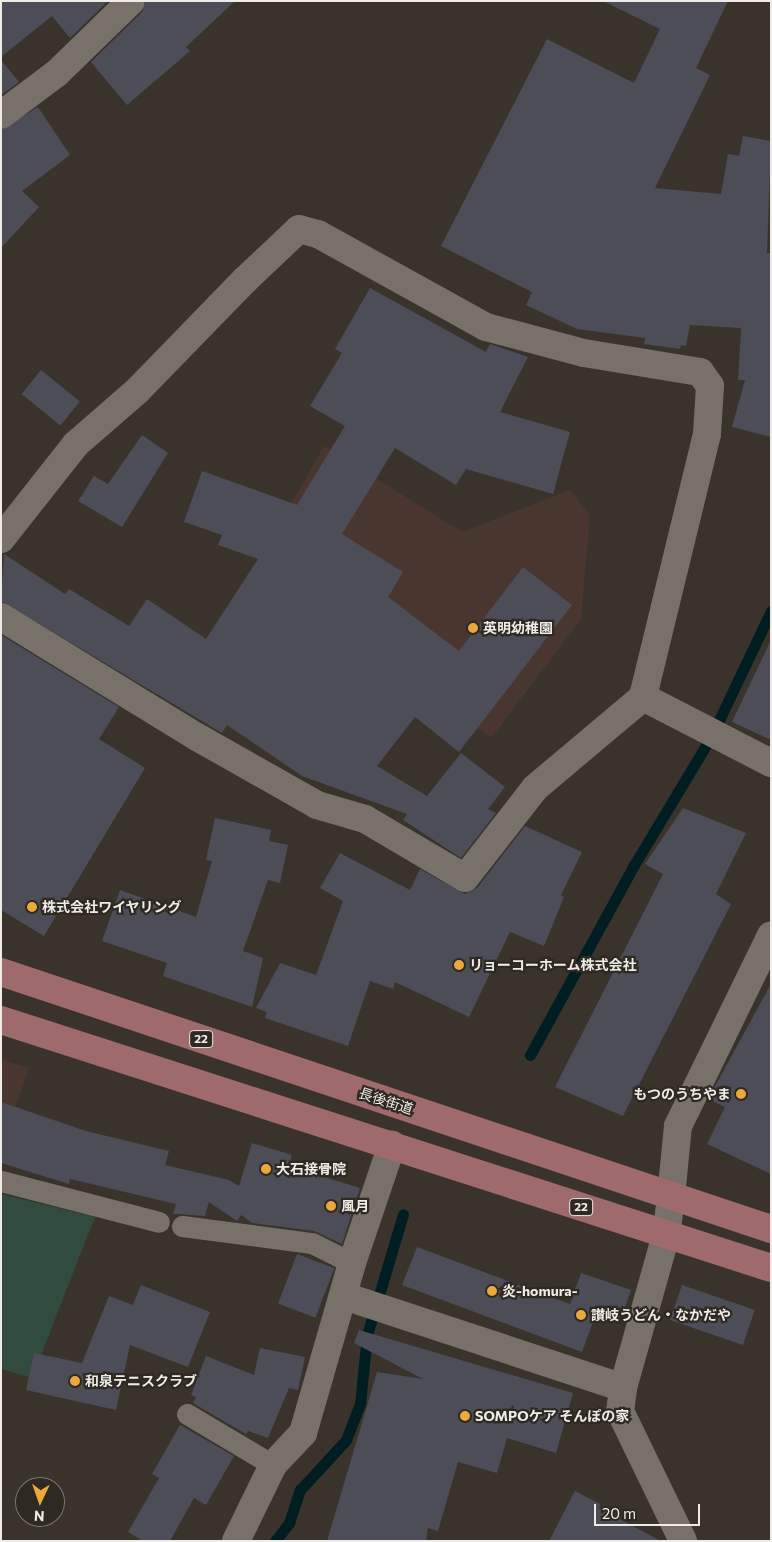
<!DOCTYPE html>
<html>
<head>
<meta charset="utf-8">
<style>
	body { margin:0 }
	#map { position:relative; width:772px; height:1542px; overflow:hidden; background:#39332c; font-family:Commissioner,"Noto Sans JP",sans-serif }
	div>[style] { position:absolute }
	.education>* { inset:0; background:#49372f }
	.green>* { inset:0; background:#314b3e }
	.stream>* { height:11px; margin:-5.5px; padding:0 5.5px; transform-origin:5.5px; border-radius:5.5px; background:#001d22 }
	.building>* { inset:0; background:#4c4d56; transform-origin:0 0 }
	.lane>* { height:21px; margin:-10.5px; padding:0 10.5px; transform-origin:10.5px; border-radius:10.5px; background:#78716a }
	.street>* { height:28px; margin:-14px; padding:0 14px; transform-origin:14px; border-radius:14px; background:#78716a }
	.secondary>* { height:28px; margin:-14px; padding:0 14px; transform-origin:14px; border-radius:14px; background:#78716a }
	.primary>* { height:28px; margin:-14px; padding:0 14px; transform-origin:14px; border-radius:14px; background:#9f6a6c }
	.dots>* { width:14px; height:14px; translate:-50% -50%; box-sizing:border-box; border:2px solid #2e2922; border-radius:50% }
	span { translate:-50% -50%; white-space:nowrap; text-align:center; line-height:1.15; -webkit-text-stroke:4.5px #2e2922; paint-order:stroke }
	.shield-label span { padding:1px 4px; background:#2e2922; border:1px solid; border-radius:4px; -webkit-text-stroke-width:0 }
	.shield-label { font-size:12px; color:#efebe7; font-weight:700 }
	.poi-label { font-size:14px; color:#efebe7; font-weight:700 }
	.left { translate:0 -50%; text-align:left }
	.right { translate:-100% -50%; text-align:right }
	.street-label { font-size:14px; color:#efebe7 }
	.frame { position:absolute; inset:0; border:2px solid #efebe7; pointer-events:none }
	.north { position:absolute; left:15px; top:1477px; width:50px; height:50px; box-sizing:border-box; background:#2e2922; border:1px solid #7b7771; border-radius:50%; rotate:183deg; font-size:14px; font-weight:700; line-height:20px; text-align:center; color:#efebe7 }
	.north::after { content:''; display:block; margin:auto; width:18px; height:22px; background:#eca93b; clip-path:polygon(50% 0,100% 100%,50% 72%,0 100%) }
	.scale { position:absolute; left:594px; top:1504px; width:106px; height:22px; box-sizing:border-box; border:2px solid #efebe7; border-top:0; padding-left:6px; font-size:15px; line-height:18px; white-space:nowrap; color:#efebe7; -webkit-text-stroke:4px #2e2922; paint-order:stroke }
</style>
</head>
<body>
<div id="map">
	<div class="education">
		<i style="clip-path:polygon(324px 446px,462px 532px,570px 490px,590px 515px,581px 619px,491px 738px,257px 564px)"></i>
		<i style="clip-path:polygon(1px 1059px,29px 1068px,1px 1149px)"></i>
	</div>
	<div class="green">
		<i style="clip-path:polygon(1px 1194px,95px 1217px,32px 1378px,1px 1369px)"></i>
	</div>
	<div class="stream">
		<i style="left:530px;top:1055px;width:217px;rotate:-61.3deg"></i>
		<i style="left:634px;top:865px;width:152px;rotate:-59deg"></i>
		<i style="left:712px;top:735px;width:137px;rotate:-64.6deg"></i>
		<i style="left:275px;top:1541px;width:23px;rotate:-52deg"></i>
		<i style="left:289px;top:1523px;width:35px;rotate:-72deg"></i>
		<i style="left:300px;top:1490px;width:68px;rotate:-47.4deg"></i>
		<i style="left:346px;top:1440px;width:39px;rotate:-69deg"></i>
		<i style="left:360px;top:1404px;width:69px;rotate:-84.2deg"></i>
		<i style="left:367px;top:1335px;width:126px;rotate:-73.4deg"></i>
	</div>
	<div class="building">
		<i style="clip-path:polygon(1px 1px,108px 1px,70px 38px,52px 16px,1px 57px)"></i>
		<i style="clip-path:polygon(146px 1px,235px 1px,186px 47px,190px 51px,127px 105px,91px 62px,142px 12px)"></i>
		<i style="clip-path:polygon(603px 1px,728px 1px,696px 68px,710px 75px,655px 188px,721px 194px,728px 154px,739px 156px,743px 136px,771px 141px,767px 253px,770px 253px,771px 437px,732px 427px,745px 380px,738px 380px,741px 328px,690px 325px,686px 346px,681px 345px,680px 349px,644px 344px,645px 338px,577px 329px,526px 305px,532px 292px,441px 246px,547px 39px,634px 83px,660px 29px)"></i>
		<i style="clip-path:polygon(1px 60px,19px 82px,1px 95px)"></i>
		<i style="clip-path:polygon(38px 107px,70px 155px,22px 191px,39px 207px,1px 248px,1px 130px)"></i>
		<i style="clip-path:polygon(370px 288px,486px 352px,490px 344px,528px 357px,500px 412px,570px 432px,553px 494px,466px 469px,456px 485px,395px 448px,342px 534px,403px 572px,388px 597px,459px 651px,523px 567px,572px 605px,459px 752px,415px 717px,377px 766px,427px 796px,461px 753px,505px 787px,488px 809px,496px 813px,461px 858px,403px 820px,407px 814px,302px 776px,227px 725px,222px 733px,1px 601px,4px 554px,65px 594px,69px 589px,129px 626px,147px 599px,206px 639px,258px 559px,218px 545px,222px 535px,184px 522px,202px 471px,297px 505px,345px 426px,310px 406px,342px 353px,335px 349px)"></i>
		<i style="left:41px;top:370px;width:50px;height:31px;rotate:39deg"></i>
		<i style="clip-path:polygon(142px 435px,168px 453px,122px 527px,78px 501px,94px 476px,108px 484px)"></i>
		<i style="clip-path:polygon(1px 635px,119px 707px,99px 739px,145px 768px,44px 936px,1px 910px)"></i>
		<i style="clip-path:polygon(771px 640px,771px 740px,732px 722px)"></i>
		<i style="clip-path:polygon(683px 808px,746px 833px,716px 894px,731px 904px,623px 1116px,555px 1087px,663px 874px,645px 864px)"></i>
		<i style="clip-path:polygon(215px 818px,271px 830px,269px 841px,288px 845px,280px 883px,268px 880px,243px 951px,263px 958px,252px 1007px,163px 976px,167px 963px,102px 941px,120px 890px,196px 917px,212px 861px,206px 860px)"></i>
		<i style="clip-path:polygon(525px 826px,582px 852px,561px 895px,564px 897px,544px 946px,510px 932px,469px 1017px,395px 982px,393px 989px,370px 981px,348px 1046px,265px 1018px,267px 1012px,256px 1008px,280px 963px,316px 975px,343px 901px,320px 888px,340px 853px,410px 890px,420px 869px,465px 894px,477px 888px)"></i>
		<i style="clip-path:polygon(771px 984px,771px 1174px,707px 1144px,725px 1107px,708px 1099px)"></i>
		<i style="clip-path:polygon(1px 1102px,86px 1131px,169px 1151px,165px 1165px,229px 1180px,239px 1186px,252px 1143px,292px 1155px,289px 1166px,360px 1188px,342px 1244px,314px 1231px,252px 1223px,241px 1215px,237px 1221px,209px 1202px,205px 1216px,177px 1214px,173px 1214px,176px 1204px,70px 1179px,69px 1184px,1px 1163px)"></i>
		<i style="clip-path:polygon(417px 1247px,570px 1304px,581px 1273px,631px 1290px,621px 1319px,597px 1311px,582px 1352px,402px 1285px)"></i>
		<i style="left:297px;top:1254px;width:40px;height:53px;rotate:21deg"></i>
		<i style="clip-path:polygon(141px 1285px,210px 1312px,188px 1367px,130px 1345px,116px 1410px,26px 1390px,34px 1353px,82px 1363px,109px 1296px,133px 1305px)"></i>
		<i style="left:682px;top:1285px;width:77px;height:37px;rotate:19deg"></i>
		<i style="clip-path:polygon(359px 1330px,573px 1393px,556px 1453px,507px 1438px,497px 1473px,458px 1462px,438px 1531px,428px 1528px,426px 1541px,327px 1541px,377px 1372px,423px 1379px,354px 1343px)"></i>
		<i style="clip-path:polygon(260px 1348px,305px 1357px,298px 1390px,289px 1388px,268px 1438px,248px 1431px,246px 1434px,193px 1403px,196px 1397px,191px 1395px,206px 1356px,254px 1375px)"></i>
		<i style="clip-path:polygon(180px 1425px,234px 1456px,206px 1505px,194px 1498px,170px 1541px,143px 1541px,128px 1532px,159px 1478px,152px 1474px)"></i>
		<i style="clip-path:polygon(575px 1491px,600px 1504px,599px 1508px,661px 1541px,549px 1541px)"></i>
	</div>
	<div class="lane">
		<i style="left:1px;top:1181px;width:163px;rotate:14.5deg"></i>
		<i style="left:182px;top:1226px;width:131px;rotate:7.5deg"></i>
		<i style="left:312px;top:1243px;width:45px;rotate:26.6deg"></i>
		<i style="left:187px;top:1414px;width:100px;rotate:30.7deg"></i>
	</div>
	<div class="street">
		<i style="left:1px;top:115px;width:70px;rotate:-36.9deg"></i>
		<i style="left:57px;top:73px;width:103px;rotate:-44.2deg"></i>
		<i style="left:1px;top:539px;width:121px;rotate:-51.7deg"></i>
		<i style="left:76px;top:444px;width:81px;rotate:-41deg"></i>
		<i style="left:137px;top:391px;width:155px;rotate:-45.8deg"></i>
		<i style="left:245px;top:280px;width:74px;rotate:-43.4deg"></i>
		<i style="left:299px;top:229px;width:20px;rotate:15deg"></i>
		<i style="left:318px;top:234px;width:192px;rotate:29deg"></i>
		<i style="left:486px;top:327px;width:101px;rotate:14.9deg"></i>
		<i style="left:584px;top:353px;width:118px;rotate:9.3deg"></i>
		<i style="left:700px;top:372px;width:17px;rotate:54deg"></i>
		<i style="left:710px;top:386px;width:48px;rotate:93.6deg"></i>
		<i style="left:707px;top:434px;width:271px;rotate:103.7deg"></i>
		<i style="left:643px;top:697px;width:144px;rotate:27.3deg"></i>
		<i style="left:1px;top:617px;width:230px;rotate:31.5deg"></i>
		<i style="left:197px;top:737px;width:138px;rotate:29.5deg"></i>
		<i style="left:317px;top:805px;width:50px;rotate:16.3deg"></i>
		<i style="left:365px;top:819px;width:116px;rotate:30.5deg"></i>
		<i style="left:465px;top:878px;width:114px;rotate:-52.1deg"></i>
		<i style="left:535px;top:788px;width:141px;rotate:-40.1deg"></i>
		<i style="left:671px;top:1197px;width:38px;rotate:97deg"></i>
		<i style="left:666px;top:1235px;width:159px;rotate:105.7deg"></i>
		<i style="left:623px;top:1388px;width:23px;rotate:97deg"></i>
		<i style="left:620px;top:1411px;width:144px;rotate:64.1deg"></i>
		<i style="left:344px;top:1296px;width:294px;rotate:18.2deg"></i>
		<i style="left:236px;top:1541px;width:85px;rotate:-64deg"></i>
		<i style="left:273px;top:1465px;width:44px;rotate:-46.8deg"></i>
		<i style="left:303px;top:1433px;width:177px;rotate:-73.9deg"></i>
		<i style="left:352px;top:1263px;width:125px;rotate:-71.3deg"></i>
	</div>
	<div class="secondary">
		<i style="left:671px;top:1197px;width:71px;rotate:-84.4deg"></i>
		<i style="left:678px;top:1126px;width:212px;rotate:-64deg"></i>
	</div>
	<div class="primary">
		<i style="left:1px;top:972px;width:812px;rotate:18.46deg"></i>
		<i style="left:1px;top:1020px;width:809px;rotate:17.85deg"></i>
	</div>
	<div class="dots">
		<i style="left:473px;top:628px;background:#eca93b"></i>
		<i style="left:32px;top:907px;background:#eca93b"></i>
		<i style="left:459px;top:965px;background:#eca93b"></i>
		<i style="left:741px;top:1094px;background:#eca93b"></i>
		<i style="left:266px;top:1169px;background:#eca93b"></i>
		<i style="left:331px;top:1206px;background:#eca93b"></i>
		<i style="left:492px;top:1291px;background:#eca93b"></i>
		<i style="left:581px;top:1315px;background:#eca93b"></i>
		<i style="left:75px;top:1381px;background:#eca93b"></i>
		<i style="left:465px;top:1416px;background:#eca93b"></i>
	</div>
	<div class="shield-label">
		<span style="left:201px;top:1039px">22</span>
		<span style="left:581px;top:1207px">22</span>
	</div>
	<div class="poi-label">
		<span class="left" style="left:483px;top:628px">英明幼稚園</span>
		<span class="left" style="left:42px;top:907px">株式会社ワイヤリング</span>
		<span class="left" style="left:469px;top:965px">リョーコーホーム株式会社</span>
		<span class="right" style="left:731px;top:1094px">もつのうちやま</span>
		<span class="left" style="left:276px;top:1169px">大石接骨院</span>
		<span class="left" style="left:341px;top:1206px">風月</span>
		<span class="left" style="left:502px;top:1291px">炎-homura-</span>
		<span class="left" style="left:591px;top:1315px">讃岐うどん・なかだや</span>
		<span class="left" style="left:85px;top:1381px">和泉テニスクラブ</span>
		<span class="left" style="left:475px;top:1416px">SOMPOケア そんぽの家</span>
	</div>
	<div class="street-label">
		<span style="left:386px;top:1101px;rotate:18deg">長後街道</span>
	</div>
	<div class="frame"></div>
	<div class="north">N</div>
	<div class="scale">20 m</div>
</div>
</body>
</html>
